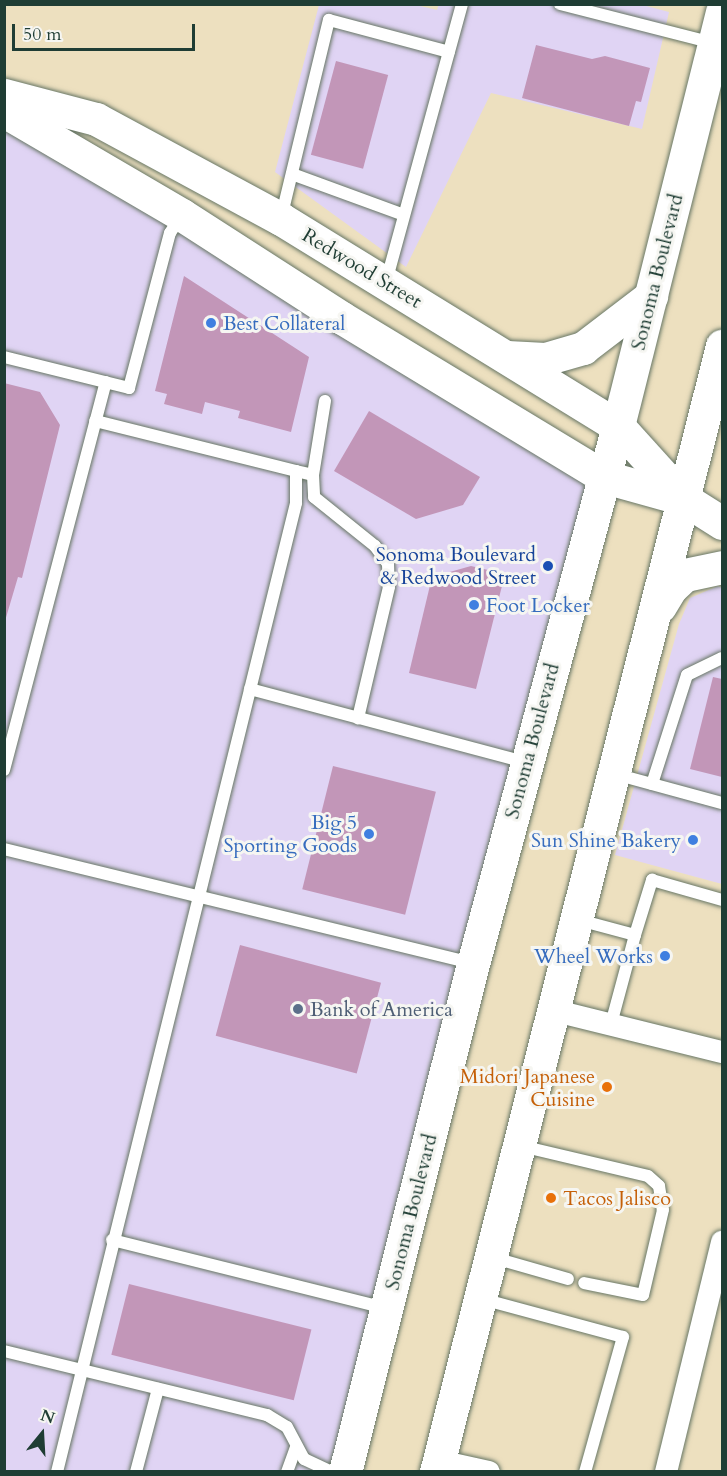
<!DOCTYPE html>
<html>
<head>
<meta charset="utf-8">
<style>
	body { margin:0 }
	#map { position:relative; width:727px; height:1476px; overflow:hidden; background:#ede0bf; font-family:Cardo,serif }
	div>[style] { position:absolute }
	.built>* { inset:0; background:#e0d4f4 }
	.building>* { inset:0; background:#c296b8; transform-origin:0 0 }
	.roads { filter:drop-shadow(0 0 2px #677665) drop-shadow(0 0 2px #677665) }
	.service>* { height:12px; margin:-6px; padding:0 6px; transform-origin:6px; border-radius:6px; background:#fff }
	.minor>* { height:22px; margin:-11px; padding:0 11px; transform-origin:11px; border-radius:11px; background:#fff }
	.secondary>* { height:33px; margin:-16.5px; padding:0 16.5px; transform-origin:16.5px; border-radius:16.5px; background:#fff }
	.primary>* { height:33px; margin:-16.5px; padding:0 16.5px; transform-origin:16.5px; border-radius:16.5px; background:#fff }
	.dots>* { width:16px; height:16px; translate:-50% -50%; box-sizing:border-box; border:3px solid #f6f6f2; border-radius:50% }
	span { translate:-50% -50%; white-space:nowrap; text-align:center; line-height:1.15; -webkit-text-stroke:6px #f6f6f2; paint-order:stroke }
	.street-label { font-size:20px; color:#1f3d34 }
	.shop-label { font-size:20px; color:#366cbe }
	.left { translate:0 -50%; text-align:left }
	.right { translate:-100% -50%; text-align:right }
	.transit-label { font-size:20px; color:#164399 }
	.service-label { font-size:20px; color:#4e5e75 }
	.food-label { font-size:20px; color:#c56008 }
	.frame { position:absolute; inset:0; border:6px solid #1f3d34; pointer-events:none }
	.north { position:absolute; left:12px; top:1404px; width:60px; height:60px; -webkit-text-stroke:4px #f6f6f2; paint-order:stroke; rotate:18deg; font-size:16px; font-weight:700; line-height:24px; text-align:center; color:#1f3d34 }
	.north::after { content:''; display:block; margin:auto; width:21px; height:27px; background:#1f3d34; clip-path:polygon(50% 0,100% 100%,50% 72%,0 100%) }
	.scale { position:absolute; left:12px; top:24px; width:183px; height:27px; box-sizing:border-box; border:3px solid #1f3d34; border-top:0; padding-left:8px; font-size:18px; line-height:21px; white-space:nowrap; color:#1f3d34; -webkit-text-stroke:4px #f6f6f2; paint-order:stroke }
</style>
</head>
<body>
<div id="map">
	<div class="built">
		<i style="clip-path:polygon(439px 4px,639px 4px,669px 12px,642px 129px,491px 93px,406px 267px,275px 172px,319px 5px,416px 5px,437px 10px)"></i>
		<i style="clip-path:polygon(5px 111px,605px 477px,344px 1471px,5px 1472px)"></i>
		<i style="clip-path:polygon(718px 586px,722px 588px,722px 884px,615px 855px,679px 624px,690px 598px)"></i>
	</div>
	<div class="building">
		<i style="clip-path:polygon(536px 45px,592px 59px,605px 56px,650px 68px,641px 102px,636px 101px,629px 126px,522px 98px)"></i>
		<i style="left:336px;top:61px;width:54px;height:97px;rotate:15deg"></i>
		<i style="clip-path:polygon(184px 276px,309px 357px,291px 432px,238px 418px,240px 411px,205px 402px,202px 414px,164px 404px,167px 394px,155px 391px)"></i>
		<i style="clip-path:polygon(4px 383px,40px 392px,60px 425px,22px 578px,18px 577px,5px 621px)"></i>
		<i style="clip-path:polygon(369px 411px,480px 477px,463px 505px,416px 519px,334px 471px)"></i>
		<i style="clip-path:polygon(471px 566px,505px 574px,476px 689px,409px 673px,432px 577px)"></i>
		<i style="clip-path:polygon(713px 677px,722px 679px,722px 777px,690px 769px)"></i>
		<i style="left:333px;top:766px;width:106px;height:127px;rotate:14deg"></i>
		<i style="left:240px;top:945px;width:146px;height:94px;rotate:15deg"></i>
		<i style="left:129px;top:1284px;width:188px;height:73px;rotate:14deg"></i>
	</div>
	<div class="roads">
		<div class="service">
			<i style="left:560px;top:4px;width:158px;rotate:14.3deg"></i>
			<i style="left:292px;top:174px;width:119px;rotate:20.1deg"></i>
			<i style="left:281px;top:218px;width:204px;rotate:-76.4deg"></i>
			<i style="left:329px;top:20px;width:124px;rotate:14.9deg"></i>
			<i style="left:386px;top:282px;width:288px;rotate:-74.7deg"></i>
			<i style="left:4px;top:357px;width:129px;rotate:13.9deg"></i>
			<i style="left:129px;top:388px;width:160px;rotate:-75.2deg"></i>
			<i style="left:170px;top:233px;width:20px;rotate:-57deg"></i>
			<i style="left:296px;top:471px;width:17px;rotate:13deg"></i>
			<i style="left:313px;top:475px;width:22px;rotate:87deg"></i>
			<i style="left:314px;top:497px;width:78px;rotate:38.8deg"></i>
			<i style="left:375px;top:546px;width:22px;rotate:54deg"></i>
			<i style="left:388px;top:564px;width:23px;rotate:88deg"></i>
			<i style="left:389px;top:587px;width:135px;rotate:103.3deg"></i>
			<i style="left:313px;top:475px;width:75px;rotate:-80.8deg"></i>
			<i style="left:250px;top:689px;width:285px;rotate:14.9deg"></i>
			<i style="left:4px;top:770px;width:401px;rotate:-75.3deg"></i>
			<i style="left:615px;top:774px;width:111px;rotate:15.2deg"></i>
			<i style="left:652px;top:784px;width:114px;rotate:-72.2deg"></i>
			<i style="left:687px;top:675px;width:39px;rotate:-26deg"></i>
			<i style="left:4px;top:849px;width:482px;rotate:13.7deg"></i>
			<i style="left:579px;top:920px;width:58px;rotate:15deg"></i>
			<i style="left:635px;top:935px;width:92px;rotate:105.1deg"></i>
			<i style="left:635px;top:935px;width:58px;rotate:-72.8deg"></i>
			<i style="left:652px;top:880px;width:73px;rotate:15.9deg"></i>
			<i style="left:521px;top:1146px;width:130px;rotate:13.3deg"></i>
			<i style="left:648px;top:1176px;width:15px;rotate:42deg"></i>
			<i style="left:659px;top:1186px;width:24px;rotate:81deg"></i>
			<i style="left:663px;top:1210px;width:87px;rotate:103.2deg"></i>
			<i style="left:643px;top:1295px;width:60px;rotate:-168.5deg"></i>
			<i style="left:112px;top:1240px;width:281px;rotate:14deg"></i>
			<i style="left:491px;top:1257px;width:80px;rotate:15.9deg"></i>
			<i style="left:482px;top:1299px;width:146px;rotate:15.1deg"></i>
			<i style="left:623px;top:1337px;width:140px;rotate:105.7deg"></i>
			<i style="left:4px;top:1351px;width:271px;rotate:13.7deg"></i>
			<i style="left:267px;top:1415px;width:23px;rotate:31deg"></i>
			<i style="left:287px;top:1427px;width:36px;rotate:62deg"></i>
			<i style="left:304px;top:1459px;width:31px;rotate:25deg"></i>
			<i style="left:57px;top:1472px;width:998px;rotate:-76.14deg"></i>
			<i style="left:296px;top:503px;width:32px;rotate:-90deg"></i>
			<i style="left:296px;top:471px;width:207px;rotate:-166deg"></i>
			<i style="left:136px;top:1472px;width:86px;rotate:-75.2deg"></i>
			<i style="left:287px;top:1472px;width:27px;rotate:-70deg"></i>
		</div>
		<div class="minor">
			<i style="left:556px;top:1011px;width:171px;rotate:13.9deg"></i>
			<i style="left:439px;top:1461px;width:51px;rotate:12.4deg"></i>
			<i style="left:666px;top:1472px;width:237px;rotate:-76.3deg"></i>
		</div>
		<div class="secondary">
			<i style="left:4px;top:95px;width:95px;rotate:14.6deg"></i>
			<i style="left:96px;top:119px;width:210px;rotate:28.4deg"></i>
			<i style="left:281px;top:219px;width:395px;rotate:31.6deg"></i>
			<i style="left:618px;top:426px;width:98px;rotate:47.9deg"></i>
			<i style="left:4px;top:111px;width:206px;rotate:30.3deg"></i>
			<i style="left:182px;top:215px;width:190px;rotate:32.8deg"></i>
			<i style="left:342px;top:318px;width:307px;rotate:31.2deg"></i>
			<i style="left:605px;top:477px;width:82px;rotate:15.6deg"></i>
			<i style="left:684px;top:499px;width:45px;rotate:32.3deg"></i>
		</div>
		<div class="primary">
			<i style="left:507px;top:357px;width:38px;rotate:3deg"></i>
			<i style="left:545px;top:359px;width:40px;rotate:-16deg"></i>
			<i style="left:583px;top:348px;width:86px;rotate:-37.4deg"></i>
			<i style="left:660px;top:606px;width:21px;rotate:-59deg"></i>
			<i style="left:671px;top:588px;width:19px;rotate:-43deg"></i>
			<i style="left:685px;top:575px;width:38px;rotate:-12deg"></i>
			<i style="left:345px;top:1472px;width:524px;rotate:-75.86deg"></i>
			<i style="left:473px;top:964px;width:557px;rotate:-74.92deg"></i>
			<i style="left:618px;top:426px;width:427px;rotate:-75.9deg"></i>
			<i style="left:436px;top:1472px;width:1162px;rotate:-75.75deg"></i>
		</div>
	</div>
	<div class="dots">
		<i style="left:211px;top:323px;background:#3f7fe0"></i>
		<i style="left:548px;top:566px;background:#1a4fb4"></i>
		<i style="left:474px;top:605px;background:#3f7fe0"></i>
		<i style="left:369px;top:834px;background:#3f7fe0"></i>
		<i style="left:693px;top:840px;background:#3f7fe0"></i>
		<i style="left:665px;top:956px;background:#3f7fe0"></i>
		<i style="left:298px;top:1009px;background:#5c6f8a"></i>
		<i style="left:607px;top:1087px;background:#e8710a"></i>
		<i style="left:551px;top:1198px;background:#e8710a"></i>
	</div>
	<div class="street-label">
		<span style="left:362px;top:268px;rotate:31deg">Redwood Street</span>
		<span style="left:657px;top:272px;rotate:-76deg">Sonoma Boulevard</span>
		<span style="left:532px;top:741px;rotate:-75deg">Sonoma Boulevard</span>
		<span style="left:411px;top:1212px;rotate:-76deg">Sonoma Boulevard</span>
	</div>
	<div class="shop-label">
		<span class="left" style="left:223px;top:323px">Best Collateral</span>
		<span class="left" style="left:486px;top:605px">Foot Locker</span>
		<span class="right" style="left:357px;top:834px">Big 5<br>Sporting Goods</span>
		<span class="right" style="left:681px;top:840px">Sun Shine Bakery</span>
		<span class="right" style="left:653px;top:956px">Wheel Works</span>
	</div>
	<div class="transit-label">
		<span class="right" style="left:536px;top:566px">Sonoma Boulevard<br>&amp; Redwood Street</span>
	</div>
	<div class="service-label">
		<span class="left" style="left:310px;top:1009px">Bank of America</span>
	</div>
	<div class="food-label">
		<span class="right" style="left:595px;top:1088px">Midori Japanese<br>Cuisine</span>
		<span class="left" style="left:563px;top:1198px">Tacos Jalisco</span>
	</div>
	<div class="frame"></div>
	<div class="north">N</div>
	<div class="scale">50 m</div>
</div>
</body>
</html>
